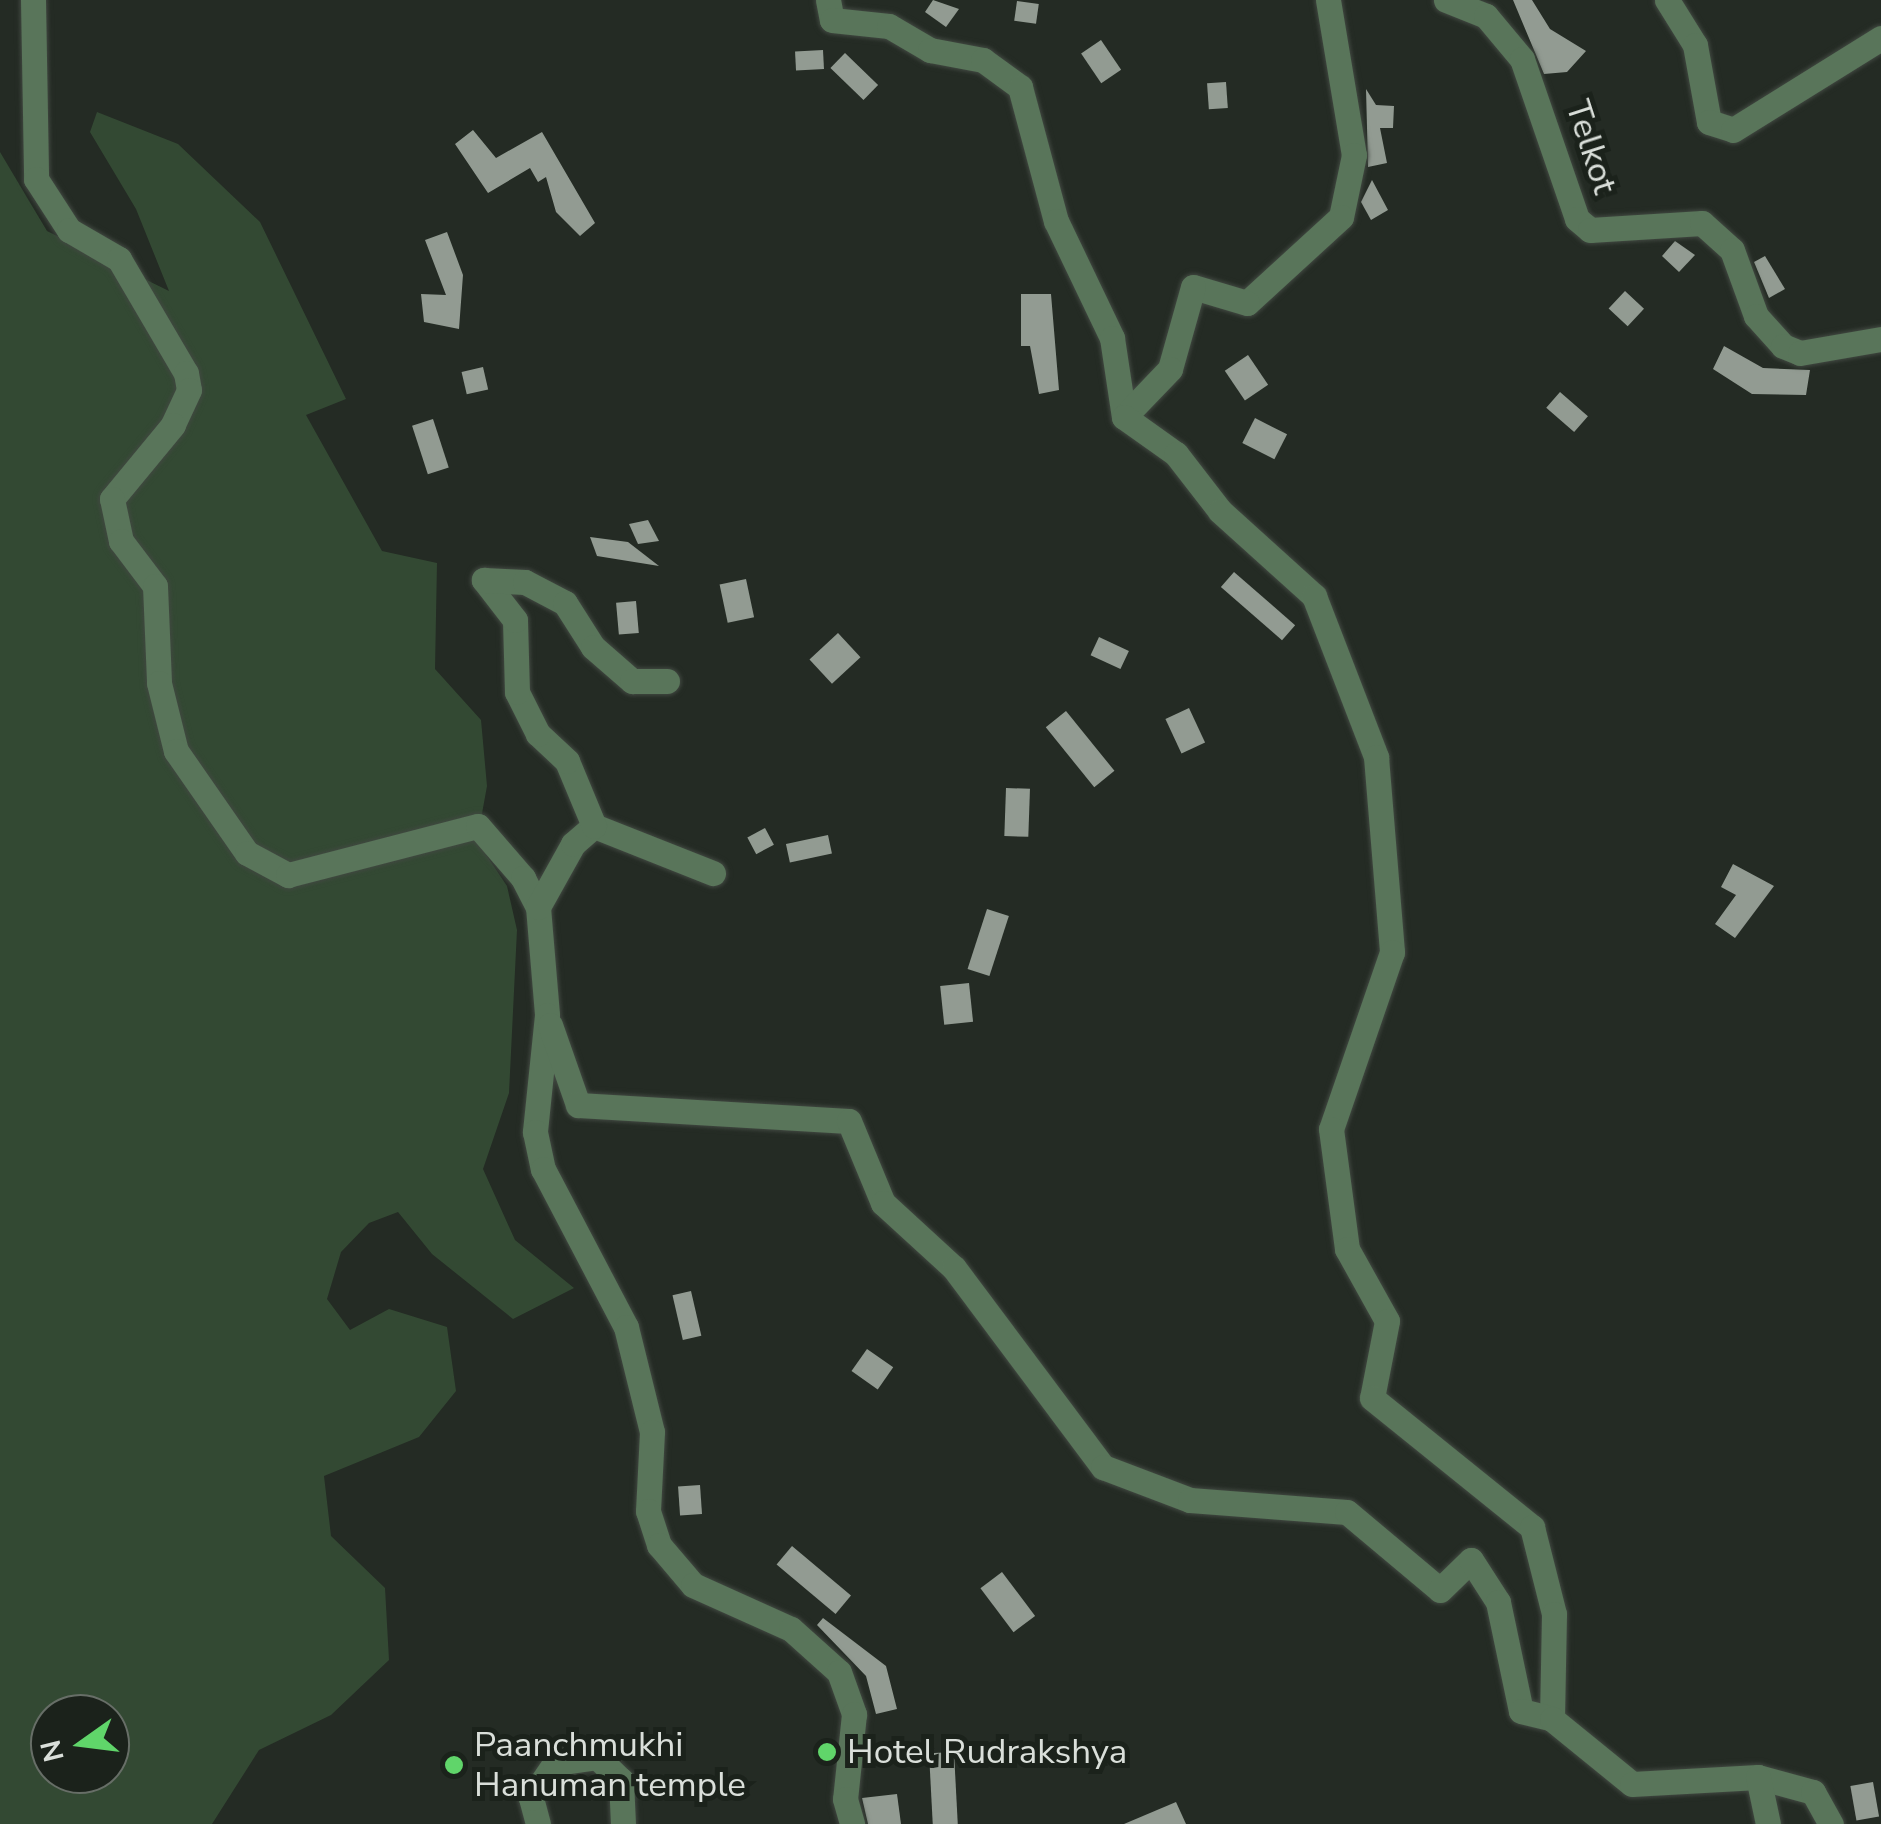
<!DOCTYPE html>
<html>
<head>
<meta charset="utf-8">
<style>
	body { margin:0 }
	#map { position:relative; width:1881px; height:1824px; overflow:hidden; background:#242b24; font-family:"Nunito Sans",sans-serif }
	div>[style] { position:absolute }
	.green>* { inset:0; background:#334933 }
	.building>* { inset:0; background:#929b92; transform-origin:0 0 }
	.roads { filter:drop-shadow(0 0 2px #414841) drop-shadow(0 0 2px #414841) }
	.minor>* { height:25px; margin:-12.5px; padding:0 12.5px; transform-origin:12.5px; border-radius:12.5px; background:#59755a }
	.dots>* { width:28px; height:28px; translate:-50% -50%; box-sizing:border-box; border:5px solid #1b221b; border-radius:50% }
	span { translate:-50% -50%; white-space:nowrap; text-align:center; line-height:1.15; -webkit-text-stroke:10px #1b221b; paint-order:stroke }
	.street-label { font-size:35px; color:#dadfda }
	.poi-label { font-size:35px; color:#dadfda }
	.left { translate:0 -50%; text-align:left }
	.north { position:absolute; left:30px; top:1694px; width:100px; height:100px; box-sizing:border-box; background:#1b221b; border:2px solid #676e67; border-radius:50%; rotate:256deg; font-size:28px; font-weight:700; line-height:40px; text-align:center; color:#dadfda }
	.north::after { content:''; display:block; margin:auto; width:35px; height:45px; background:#60d56a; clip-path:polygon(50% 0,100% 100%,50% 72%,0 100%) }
</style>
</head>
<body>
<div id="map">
	<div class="green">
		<i style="clip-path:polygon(evenodd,97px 112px,178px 144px,260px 222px,346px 399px,306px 415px,382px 551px,437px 563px,435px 669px,481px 720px,487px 786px,477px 841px,507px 886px,517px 930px,509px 1093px,483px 1169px,515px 1240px,574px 1288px,513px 1319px,432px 1254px,398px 1212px,369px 1223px,341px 1252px,327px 1299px,350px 1330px,389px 1309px,447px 1327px,456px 1391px,419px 1437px,324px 1476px,331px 1536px,385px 1588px,389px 1660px,331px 1715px,259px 1750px,212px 1824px,0 1824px,0 152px,47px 231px,169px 291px,136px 209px,90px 132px,97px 112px,50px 1714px,110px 1714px,110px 1774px,50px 1774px,50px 1714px)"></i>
	</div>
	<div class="building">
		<i style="clip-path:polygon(933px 0,959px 9px,946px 27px,925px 12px)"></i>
		<i style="clip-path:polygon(1513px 0,1532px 0,1550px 29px,1586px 51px,1567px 72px,1544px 74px)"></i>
		<i style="left:1017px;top:1px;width:22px;height:20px;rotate:8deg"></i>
		<i style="left:1101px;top:40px;width:36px;height:24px;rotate:56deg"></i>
		<i style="left:823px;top:50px;width:19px;height:28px;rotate:87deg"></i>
		<i style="left:845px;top:53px;width:46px;height:21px;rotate:44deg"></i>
		<i style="left:1226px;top:82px;width:26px;height:19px;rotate:86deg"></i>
		<i style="clip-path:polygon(1366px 89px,1376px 105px,1394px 106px,1393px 128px,1380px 128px,1387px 163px,1368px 167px)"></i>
		<i style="clip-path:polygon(473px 130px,496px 158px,542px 132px,595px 223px,580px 236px,556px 212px,546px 177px,538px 182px,530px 168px,488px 193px,455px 144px)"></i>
		<i style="clip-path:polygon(1372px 180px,1388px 210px,1371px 220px,1361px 202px)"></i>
		<i style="clip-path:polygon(447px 232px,463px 275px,459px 329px,424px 322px,421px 294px,446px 295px,425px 240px)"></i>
		<i style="clip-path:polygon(1675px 241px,1695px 255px,1679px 272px,1662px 256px)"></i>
		<i style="clip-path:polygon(1765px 256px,1785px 289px,1769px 298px,1754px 262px)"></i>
		<i style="left:1625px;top:291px;width:26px;height:24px;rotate:43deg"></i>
		<i style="clip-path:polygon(1021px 294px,1051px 294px,1059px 390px,1039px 394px,1030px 346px,1021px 346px)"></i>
		<i style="clip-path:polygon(1724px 346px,1763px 368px,1810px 370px,1806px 395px,1752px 394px,1713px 369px)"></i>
		<i style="left:1248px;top:355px;width:36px;height:28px;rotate:56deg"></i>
		<i style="left:483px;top:367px;width:23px;height:22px;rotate:77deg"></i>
		<i style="left:1560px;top:392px;width:37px;height:21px;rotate:41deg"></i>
		<i style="left:1255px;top:418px;width:36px;height:28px;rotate:27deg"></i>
		<i style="left:433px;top:419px;width:51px;height:22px;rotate:72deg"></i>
		<i style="clip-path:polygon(648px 520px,659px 541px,638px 544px,629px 524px)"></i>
		<i style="clip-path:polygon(590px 537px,628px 542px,659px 566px,597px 556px)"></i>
		<i style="left:1234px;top:572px;width:81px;height:20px;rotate:41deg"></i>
		<i style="left:746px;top:579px;width:39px;height:27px;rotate:78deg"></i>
		<i style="left:636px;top:601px;width:32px;height:20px;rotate:85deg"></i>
		<i style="left:838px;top:633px;width:33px;height:39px;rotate:47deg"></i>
		<i style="left:1099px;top:637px;width:33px;height:20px;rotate:25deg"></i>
		<i style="left:1189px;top:708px;width:38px;height:26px;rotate:65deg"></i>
		<i style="left:1066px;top:711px;width:77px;height:26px;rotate:51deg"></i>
		<i style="left:1006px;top:788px;width:24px;height:48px;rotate:2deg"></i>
		<i style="left:765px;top:828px;width:19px;height:20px;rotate:62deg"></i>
		<i style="left:828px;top:835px;width:19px;height:43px;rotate:78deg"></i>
		<i style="clip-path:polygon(1733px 864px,1774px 886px,1735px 938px,1715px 924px,1736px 895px,1721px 887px)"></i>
		<i style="left:987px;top:909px;width:23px;height:63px;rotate:18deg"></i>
		<i style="left:969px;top:983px;width:39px;height:29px;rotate:84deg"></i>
		<i style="left:691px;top:1291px;width:46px;height:19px;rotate:77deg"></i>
		<i style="left:867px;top:1349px;width:32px;height:27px;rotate:35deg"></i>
		<i style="left:700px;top:1485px;width:29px;height:22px;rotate:86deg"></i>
		<i style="left:792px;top:1546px;width:77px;height:24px;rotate:40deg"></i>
		<i style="left:1002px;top:1572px;width:55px;height:27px;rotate:53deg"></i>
		<i style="clip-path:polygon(823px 1618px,886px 1666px,897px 1709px,876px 1714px,866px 1676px,817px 1625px)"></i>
		<i style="left:954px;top:1752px;width:72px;height:25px;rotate:87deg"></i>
		<i style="left:1873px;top:1782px;width:35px;height:23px;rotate:80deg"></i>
		<i style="clip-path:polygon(897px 1794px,901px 1824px,868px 1824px,862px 1798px)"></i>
		<i style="clip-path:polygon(1176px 1802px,1186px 1824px,1124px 1824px)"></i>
	</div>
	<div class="roads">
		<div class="minor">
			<i style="left:33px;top:0;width:179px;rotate:89deg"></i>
			<i style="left:36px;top:179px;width:61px;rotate:57.1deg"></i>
			<i style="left:69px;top:230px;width:58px;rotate:30.1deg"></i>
			<i style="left:119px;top:259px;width:132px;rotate:59.6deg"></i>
			<i style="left:186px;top:373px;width:17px;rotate:80deg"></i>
			<i style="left:189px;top:390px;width:38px;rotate:115deg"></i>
			<i style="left:173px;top:425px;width:96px;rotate:129.5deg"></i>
			<i style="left:112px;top:499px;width:43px;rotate:77.9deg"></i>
			<i style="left:121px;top:541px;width:56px;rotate:52.9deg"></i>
			<i style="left:155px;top:586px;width:97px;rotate:87.6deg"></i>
			<i style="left:159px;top:683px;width:70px;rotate:76deg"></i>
			<i style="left:176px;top:751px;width:124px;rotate:55.2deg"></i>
			<i style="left:247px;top:853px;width:47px;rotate:28.2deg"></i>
			<i style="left:288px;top:875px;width:196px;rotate:-14.5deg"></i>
			<i style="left:478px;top:826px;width:69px;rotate:49.1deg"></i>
			<i style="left:523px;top:878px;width:33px;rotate:63deg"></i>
			<i style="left:538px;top:907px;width:108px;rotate:85.2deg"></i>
			<i style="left:547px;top:1015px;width:118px;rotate:95.9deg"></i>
			<i style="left:535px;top:1132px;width:38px;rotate:78deg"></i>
			<i style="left:543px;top:1169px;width:178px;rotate:62.3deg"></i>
			<i style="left:626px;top:1327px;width:108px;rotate:76.1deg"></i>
			<i style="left:652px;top:1432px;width:79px;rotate:92.9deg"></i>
			<i style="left:648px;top:1511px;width:36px;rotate:72deg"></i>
			<i style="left:659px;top:1545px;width:52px;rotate:49.6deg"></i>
			<i style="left:693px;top:1585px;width:107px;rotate:24.2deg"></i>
			<i style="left:791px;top:1629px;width:64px;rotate:41.9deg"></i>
			<i style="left:839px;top:1672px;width:45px;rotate:70.3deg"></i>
			<i style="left:854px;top:1714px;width:85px;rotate:96deg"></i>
			<i style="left:845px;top:1799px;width:26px;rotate:74deg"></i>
			<i style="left:828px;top:0;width:20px;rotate:79deg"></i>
			<i style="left:832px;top:20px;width:57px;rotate:6deg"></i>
			<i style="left:889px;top:26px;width:48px;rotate:30.3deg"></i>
			<i style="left:930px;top:50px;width:54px;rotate:10.7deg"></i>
			<i style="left:983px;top:60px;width:46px;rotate:36.1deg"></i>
			<i style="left:1020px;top:87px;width:139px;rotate:75deg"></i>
			<i style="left:1056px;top:221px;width:130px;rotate:64.4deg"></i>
			<i style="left:1112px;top:338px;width:80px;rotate:81.4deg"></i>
			<i style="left:1328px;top:0;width:157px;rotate:80.5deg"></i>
			<i style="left:1354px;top:155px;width:63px;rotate:101.8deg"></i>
			<i style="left:1341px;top:217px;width:127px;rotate:137.5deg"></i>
			<i style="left:1247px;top:303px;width:56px;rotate:-163.5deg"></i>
			<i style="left:1193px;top:287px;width:85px;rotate:105.7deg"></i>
			<i style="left:1170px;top:369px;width:66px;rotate:133.8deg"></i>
			<i style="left:1124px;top:417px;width:64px;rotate:35.4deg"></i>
			<i style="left:1176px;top:454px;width:72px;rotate:52.3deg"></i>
			<i style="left:1220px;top:511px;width:127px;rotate:42.1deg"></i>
			<i style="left:1314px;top:596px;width:173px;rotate:68.9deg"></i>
			<i style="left:1376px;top:757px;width:196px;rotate:85.3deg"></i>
			<i style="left:1392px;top:952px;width:187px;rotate:109deg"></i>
			<i style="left:1331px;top:1129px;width:121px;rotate:82.4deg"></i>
			<i style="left:1347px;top:1249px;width:82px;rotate:60.9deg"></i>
			<i style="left:1387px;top:1321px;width:78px;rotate:101deg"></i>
			<i style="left:1372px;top:1398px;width:206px;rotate:38.9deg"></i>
			<i style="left:1532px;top:1527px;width:90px;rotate:75.8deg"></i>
			<i style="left:1554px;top:1614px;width:105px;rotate:91.1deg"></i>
			<i style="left:1446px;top:0;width:43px;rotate:21.8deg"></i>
			<i style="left:1486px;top:16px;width:56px;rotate:50.1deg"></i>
			<i style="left:1522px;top:59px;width:169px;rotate:71deg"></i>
			<i style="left:1577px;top:219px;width:17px;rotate:40deg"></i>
			<i style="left:1590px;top:230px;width:112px;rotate:-3.6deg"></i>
			<i style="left:1702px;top:223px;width:40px;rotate:42deg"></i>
			<i style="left:1732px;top:250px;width:70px;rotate:70deg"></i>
			<i style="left:1756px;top:316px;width:40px;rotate:48deg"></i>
			<i style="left:1783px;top:346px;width:18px;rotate:22deg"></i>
			<i style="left:1800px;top:353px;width:82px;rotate:-9.8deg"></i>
			<i style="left:1667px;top:0;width:53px;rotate:58.1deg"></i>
			<i style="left:1695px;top:45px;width:78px;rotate:79.7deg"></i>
			<i style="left:1709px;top:122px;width:25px;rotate:18deg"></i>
			<i style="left:1733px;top:130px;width:174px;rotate:-31.9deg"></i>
			<i style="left:594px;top:826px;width:128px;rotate:21.6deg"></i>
			<i style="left:538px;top:907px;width:72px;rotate:-60.9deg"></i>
			<i style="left:573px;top:844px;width:28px;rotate:-41deg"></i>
			<i style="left:594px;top:826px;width:70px;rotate:-112.6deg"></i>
			<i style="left:567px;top:761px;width:40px;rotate:-137deg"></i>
			<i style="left:538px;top:734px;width:47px;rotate:-116.6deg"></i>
			<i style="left:517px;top:692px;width:72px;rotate:-91.6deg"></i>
			<i style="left:515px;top:620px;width:51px;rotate:-127.8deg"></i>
			<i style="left:484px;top:580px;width:41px;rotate:2.8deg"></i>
			<i style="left:525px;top:582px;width:45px;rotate:27.7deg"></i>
			<i style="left:565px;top:603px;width:52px;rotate:57.5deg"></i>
			<i style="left:593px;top:647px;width:52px;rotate:41.1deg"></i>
			<i style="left:632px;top:681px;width:35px"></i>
			<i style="left:550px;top:1025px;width:85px;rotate:70.7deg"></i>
			<i style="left:578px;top:1105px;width:271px;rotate:3.4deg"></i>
			<i style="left:849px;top:1121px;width:89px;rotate:67.5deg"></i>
			<i style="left:883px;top:1203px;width:96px;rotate:42.5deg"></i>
			<i style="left:954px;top:1268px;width:249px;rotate:53.2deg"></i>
			<i style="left:1103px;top:1467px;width:93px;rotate:20.8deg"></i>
			<i style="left:1190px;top:1500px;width:157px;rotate:4.4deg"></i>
			<i style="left:1347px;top:1512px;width:121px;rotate:40deg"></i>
			<i style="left:1440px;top:1590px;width:43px;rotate:-44.1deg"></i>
			<i style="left:1471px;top:1560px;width:50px;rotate:57.3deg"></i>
			<i style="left:1498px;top:1602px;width:111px;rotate:78.1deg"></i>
			<i style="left:1521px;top:1711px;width:32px;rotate:14deg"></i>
			<i style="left:1552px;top:1719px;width:103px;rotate:39.1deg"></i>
			<i style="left:1632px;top:1784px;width:126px;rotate:-3.2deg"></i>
			<i style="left:1758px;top:1777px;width:57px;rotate:15.3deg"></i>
			<i style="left:1813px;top:1792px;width:37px;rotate:61deg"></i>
			<i style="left:1758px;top:1777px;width:48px;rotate:78deg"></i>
			<i style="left:538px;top:1824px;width:27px;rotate:-105deg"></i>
			<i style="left:531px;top:1798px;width:42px;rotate:-55.6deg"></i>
			<i style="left:555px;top:1763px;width:42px;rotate:-8.1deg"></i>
			<i style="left:597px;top:1757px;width:33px;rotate:44deg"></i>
			<i style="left:621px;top:1780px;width:44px;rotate:87.4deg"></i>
		</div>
	</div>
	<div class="dots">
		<i style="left:827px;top:1752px;background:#60d56a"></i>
		<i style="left:454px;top:1765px;background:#60d56a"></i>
	</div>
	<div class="street-label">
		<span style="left:1591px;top:147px;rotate:72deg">Telkot</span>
	</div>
	<div class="poi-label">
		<span class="left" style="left:474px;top:1765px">Paanchmukhi<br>Hanuman temple</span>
		<span class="left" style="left:847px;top:1752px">Hotel Rudrakshya</span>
	</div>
	<div class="north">N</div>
</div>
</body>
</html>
